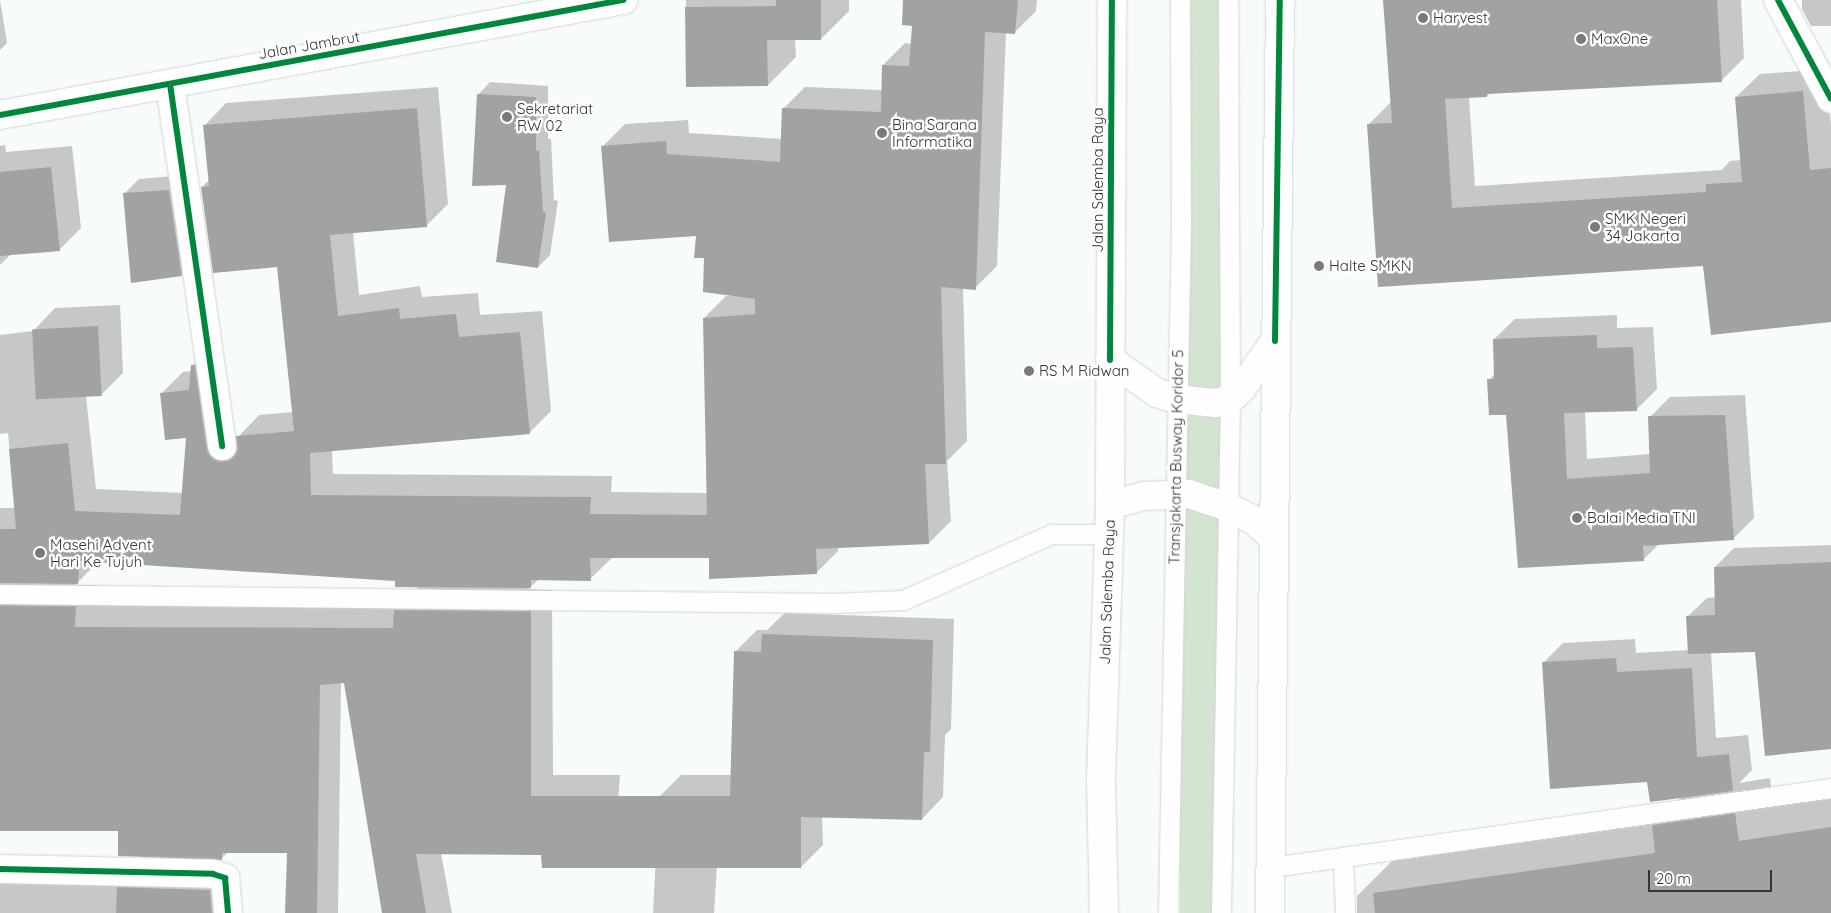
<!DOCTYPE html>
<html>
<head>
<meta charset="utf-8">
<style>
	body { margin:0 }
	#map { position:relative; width:1831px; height:913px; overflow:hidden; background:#f8fbfb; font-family:Quicksand,sans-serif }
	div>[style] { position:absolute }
	.green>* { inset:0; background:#d3e4d0; transform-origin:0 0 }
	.shadow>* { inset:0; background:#0003 }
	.building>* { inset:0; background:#a1a2a2; transform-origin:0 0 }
	.roads { filter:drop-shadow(0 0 1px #d3d5d5) drop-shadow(0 0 1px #d3d5d5) }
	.service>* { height:19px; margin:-9.5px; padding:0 9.5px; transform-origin:9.5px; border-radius:9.5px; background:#fefefe }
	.minor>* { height:28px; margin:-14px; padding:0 14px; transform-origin:14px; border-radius:14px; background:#fefefe }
	.primary>* { height:28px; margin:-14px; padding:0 14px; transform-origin:14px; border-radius:14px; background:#fefefe }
	.cycleway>* { height:6px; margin:-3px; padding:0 3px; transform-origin:3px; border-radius:3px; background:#00873e }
	.dots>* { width:14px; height:14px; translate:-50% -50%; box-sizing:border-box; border:2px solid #fff; border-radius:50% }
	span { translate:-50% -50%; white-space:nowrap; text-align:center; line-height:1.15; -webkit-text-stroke:5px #fff; paint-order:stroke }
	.poi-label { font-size:15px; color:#343535 }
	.left { translate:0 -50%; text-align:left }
	.street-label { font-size:15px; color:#343535 }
	.scale { position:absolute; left:1648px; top:870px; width:124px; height:22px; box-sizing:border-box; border:2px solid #343535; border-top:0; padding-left:6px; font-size:15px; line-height:18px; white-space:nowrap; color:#343535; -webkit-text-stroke:4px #fff; paint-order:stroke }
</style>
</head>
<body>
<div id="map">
	<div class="green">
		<i style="left:1180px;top:0;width:48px;height:913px"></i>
	</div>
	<div class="shadow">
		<i style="clip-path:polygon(0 0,7px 43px,0 50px)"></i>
		<i style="clip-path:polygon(686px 0,849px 0,849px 11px,821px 39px,795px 39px,796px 57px,768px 85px,687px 85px)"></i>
		<i style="clip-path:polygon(evenodd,915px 0,1037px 0,1036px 11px,1014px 33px,1006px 32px,997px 266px,975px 288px,963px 287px,967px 441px,947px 461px,951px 521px,929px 543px,838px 547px,838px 551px,816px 573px,711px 557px,612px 558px,590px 579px,539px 579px,528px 589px,552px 590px,553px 775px,620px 775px,615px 845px,543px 854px,441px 853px,452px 913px,383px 913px,345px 682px,341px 682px,338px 913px,286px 913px,288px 852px,228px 852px,221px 859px,119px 830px,0 830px,0 508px,15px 508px,8px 433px,0 434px,0 335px,33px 331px,55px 308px,120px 305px,123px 373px,101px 395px,86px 396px,96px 489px,183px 493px,187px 437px,161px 394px,183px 372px,192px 371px,192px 366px,214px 344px,228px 426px,237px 438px,259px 415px,293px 412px,279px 265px,202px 187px,210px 179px,205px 125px,226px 103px,438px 87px,448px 204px,426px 226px,353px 232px,359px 295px,420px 286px,422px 297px,478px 293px,480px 315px,542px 311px,551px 411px,529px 433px,332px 450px,333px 474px,612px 476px,611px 492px,708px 493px,704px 318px,726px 296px,732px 296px,705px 257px,697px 234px,603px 146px,625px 124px,688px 120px,689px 133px,782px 139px,783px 109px,805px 87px,882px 90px,883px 65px,905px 43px,912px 44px,915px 0,99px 561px,396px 580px,419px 586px,399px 607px,96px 605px,98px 585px,75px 585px,99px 561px)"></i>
		<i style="clip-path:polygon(1385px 0,1741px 0,1744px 58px,1721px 81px,1490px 93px,1487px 96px,1469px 97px,1475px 186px,1722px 170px,1730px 161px,1742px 160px,1736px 97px,1760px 74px,1826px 69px,1831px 125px,1831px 321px,1704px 265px,1379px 286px,1368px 125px,1391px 102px)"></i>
		<i style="clip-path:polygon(1802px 0,1831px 0,1831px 26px,1811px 26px,1802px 9px)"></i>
		<i style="clip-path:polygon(490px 82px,548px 86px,548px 139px,551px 139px,554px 200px,558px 201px,550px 255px,538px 267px,478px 95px)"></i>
		<i style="clip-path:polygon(5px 145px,6px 152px,72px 146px,81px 228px,59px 250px,11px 254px,0 265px,0 146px)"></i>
		<i style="clip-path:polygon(184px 175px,196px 260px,181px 275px,124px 194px,139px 179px)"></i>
		<i style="clip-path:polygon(1617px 315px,1617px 328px,1653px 327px,1657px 389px,1636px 410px,1585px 411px,1587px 459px,1650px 454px,1650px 417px,1670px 397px,1745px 395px,1754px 518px,1734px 538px,1659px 544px,1643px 560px,1519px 567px,1508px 413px,1489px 380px,1495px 373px,1494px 339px,1515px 319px)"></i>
		<i style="clip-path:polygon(1831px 545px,1831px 748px,1756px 651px,1711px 652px,1716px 738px,1748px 735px,1752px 770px,1739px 783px,1770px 778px,1774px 806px,1831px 798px,1831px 913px,1357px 913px,1357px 896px,1392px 861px,1655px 823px,1682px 796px,1649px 781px,1543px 663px,1563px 643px,1635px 639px,1636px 653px,1689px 650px,1688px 616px,1707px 598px,1716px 597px,1715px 567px,1734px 548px)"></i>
		<i style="clip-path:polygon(785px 613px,954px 619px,951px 729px,945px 735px,943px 797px,922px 819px,822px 816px,823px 845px,801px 867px,717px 867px,714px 913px,653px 913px,659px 797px,681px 775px,732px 775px,735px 652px,757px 630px,767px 630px)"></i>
		<i style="clip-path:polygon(140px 866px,234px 893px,242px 905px,242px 913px,0 913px,0 874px)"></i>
	</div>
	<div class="building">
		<i style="clip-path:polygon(776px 0,821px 0,821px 40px,767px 40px,768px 86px,686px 87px,685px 7px,776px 6px)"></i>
		<i style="clip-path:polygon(903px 0,1018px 0,1015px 34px,985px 32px,976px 290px,941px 287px,946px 464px,925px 464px,929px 544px,816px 549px,817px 574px,709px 579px,709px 558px,590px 558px,591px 581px,531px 580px,531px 588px,395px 587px,395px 581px,80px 561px,78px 584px,0 583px,0 529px,16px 529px,9px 449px,68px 443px,75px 511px,180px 515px,186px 438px,165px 440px,160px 393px,189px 390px,191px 365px,195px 365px,207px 448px,216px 460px,232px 458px,237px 451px,236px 436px,294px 431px,277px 267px,213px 273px,201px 187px,209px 186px,203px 125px,417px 108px,427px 227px,330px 235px,338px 316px,399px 308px,400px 319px,456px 314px,459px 337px,520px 332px,530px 434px,310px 453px,311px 495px,591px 497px,590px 514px,707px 515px,703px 318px,755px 314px,755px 299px,703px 292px,704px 258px,694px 258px,696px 236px,609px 242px,601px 146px,666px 141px,667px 154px,780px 162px,782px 108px,881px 112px,882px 65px,909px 66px,912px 26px,902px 25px)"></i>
		<i style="clip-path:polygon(1383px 0,1717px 0,1722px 82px,1487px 94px,1487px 97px,1445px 99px,1452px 208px,1706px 192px,1706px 184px,1742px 182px,1735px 97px,1803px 91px,1810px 170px,1831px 168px,1831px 322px,1711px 335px,1703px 266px,1378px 287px,1367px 124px,1392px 123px)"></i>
		<i style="clip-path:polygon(477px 94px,536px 97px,536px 151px,539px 150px,543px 212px,546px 213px,538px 268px,496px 262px,506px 185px,472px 186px)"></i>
		<i style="clip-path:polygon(51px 167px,60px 251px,0 256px,0 172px)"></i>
		<i style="clip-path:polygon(169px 190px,182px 276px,131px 283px,123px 193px)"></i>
		<i style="left:98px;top:326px;width:70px;height:66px;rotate:87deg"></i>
		<i style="clip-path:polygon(1597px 335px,1597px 348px,1633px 347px,1637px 411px,1564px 413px,1567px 479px,1650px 473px,1648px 416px,1725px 415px,1734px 540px,1643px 546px,1644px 561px,1518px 568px,1506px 415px,1489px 415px,1487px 379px,1494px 379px,1493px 339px)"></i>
		<i style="clip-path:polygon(1831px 562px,1831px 749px,1765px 756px,1755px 652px,1688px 654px,1686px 616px,1715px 615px,1714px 567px)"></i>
		<i style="clip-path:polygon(0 605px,76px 606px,75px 627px,393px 628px,394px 610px,531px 611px,531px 796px,730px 796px,734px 651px,761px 652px,762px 634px,933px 640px,930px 752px,924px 752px,922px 820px,801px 817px,801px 868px,542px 868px,541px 855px,416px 854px,426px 913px,382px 913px,344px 683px,320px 685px,317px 913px,285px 913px,287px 853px,222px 853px,222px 860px,118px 856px,118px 831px,0 831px)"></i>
		<i style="clip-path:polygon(1616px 658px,1617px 672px,1692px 668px,1697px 757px,1729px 754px,1733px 791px,1650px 802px,1647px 782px,1550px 789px,1542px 662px)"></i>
		<i style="clip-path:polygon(1735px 813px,1739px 841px,1831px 827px,1831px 913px,1375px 913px,1373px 893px,1655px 853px,1652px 825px)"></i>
		<i style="clip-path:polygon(117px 887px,210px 890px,212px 913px,116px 913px)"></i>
	</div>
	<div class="roads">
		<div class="service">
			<i style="left:0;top:594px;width:835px;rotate:0.62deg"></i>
			<i style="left:835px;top:603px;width:68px;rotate:-2.5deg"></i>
			<i style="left:903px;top:600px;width:162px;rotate:-24deg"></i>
			<i style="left:1051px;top:534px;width:58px"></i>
			<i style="left:1343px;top:858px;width:55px;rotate:87.9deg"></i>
			<i style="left:1272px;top:867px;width:565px;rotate:-8.04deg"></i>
			<i style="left:1168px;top:913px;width:688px;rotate:-88.92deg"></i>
			<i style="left:1181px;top:225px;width:225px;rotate:-90.3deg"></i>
			<i style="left:1221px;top:913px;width:514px;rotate:-89deg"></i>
			<i style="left:1230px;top:399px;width:399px;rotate:-90.3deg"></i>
		</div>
		<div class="minor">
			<i style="left:1778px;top:0;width:112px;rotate:61.8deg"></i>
			<i style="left:170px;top:84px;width:366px;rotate:81.8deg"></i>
			<i style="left:0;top:115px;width:634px;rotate:-10.46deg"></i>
			<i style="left:0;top:869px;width:213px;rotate:1.3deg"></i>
			<i style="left:213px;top:874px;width:13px;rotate:18deg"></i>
			<i style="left:225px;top:878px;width:35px;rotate:85deg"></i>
		</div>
		<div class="primary">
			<i style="left:1110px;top:360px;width:57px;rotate:35.1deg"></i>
			<i style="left:1157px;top:393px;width:21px;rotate:17deg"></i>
			<i style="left:1177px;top:399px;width:39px;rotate:6deg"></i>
			<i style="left:1216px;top:403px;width:15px;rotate:-16deg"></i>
			<i style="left:1230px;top:399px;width:15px;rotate:-42deg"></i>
			<i style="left:1241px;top:389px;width:59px;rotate:-54.7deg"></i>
			<i style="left:1110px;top:505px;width:35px;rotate:-15deg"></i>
			<i style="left:1144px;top:496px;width:45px;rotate:-2.5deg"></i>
			<i style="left:1189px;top:494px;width:41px;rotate:18.4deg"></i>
			<i style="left:1228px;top:507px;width:27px;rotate:27deg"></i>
			<i style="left:1252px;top:519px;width:28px;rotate:41deg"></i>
			<i style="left:1104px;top:913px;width:135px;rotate:-91.3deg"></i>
			<i style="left:1101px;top:778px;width:273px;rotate:-88.1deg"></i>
			<i style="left:1110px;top:505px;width:505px;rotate:-89.77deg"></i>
			<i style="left:1270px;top:913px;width:913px;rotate:-89.37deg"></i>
		</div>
	</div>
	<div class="cycleway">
		<i style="left:1778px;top:0;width:112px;rotate:61.8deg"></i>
		<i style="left:170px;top:84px;width:366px;rotate:81.8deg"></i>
		<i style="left:0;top:115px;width:634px;rotate:-10.46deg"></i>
		<i style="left:1275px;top:341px;width:341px;rotate:-89.2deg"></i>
		<i style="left:1110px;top:360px;width:360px;rotate:-89.7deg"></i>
		<i style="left:0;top:869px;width:213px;rotate:1.3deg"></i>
		<i style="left:213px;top:874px;width:13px;rotate:18deg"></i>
		<i style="left:225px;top:878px;width:35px;rotate:85deg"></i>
	</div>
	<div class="dots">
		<i style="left:1423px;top:18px;background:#797a7a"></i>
		<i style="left:1581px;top:39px;background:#797a7a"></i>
		<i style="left:507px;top:117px;background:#797a7a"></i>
		<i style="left:882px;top:133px;background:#797a7a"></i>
		<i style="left:1595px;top:227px;background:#797a7a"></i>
		<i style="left:1319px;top:266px;background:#797a7a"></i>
		<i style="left:1029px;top:371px;background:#797a7a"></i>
		<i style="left:1577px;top:518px;background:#797a7a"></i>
		<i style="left:40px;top:553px;background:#797a7a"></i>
	</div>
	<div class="poi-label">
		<span class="left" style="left:1433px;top:18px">Harvest</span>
		<span class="left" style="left:1591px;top:39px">MaxOne</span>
		<span class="left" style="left:517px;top:117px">Sekretariat<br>RW 02</span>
		<span class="left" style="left:892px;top:133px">Bina Sarana<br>Informatika</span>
		<span class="left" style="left:1605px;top:227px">SMK Negeri<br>34 Jakarta</span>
		<span class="left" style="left:1329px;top:266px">Halte SMKN</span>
		<span class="left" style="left:1039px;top:371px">RS M Ridwan</span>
		<span class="left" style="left:1587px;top:518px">Balai Media TNI</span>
		<span class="left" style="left:50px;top:553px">Masehi Advent<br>Hari Ke Tujuh</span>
	</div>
	<div class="street-label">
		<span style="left:309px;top:45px;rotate:-10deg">Jalan Jambrut</span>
		<span style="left:1098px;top:180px;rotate:-90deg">Jalan Salemba Raya</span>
		<span style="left:1176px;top:457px;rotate:-89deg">Transjakarta Busway Koridor 5</span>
		<span style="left:1107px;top:592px;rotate:-88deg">Jalan Salemba Raya</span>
	</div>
	<div class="scale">20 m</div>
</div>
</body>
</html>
